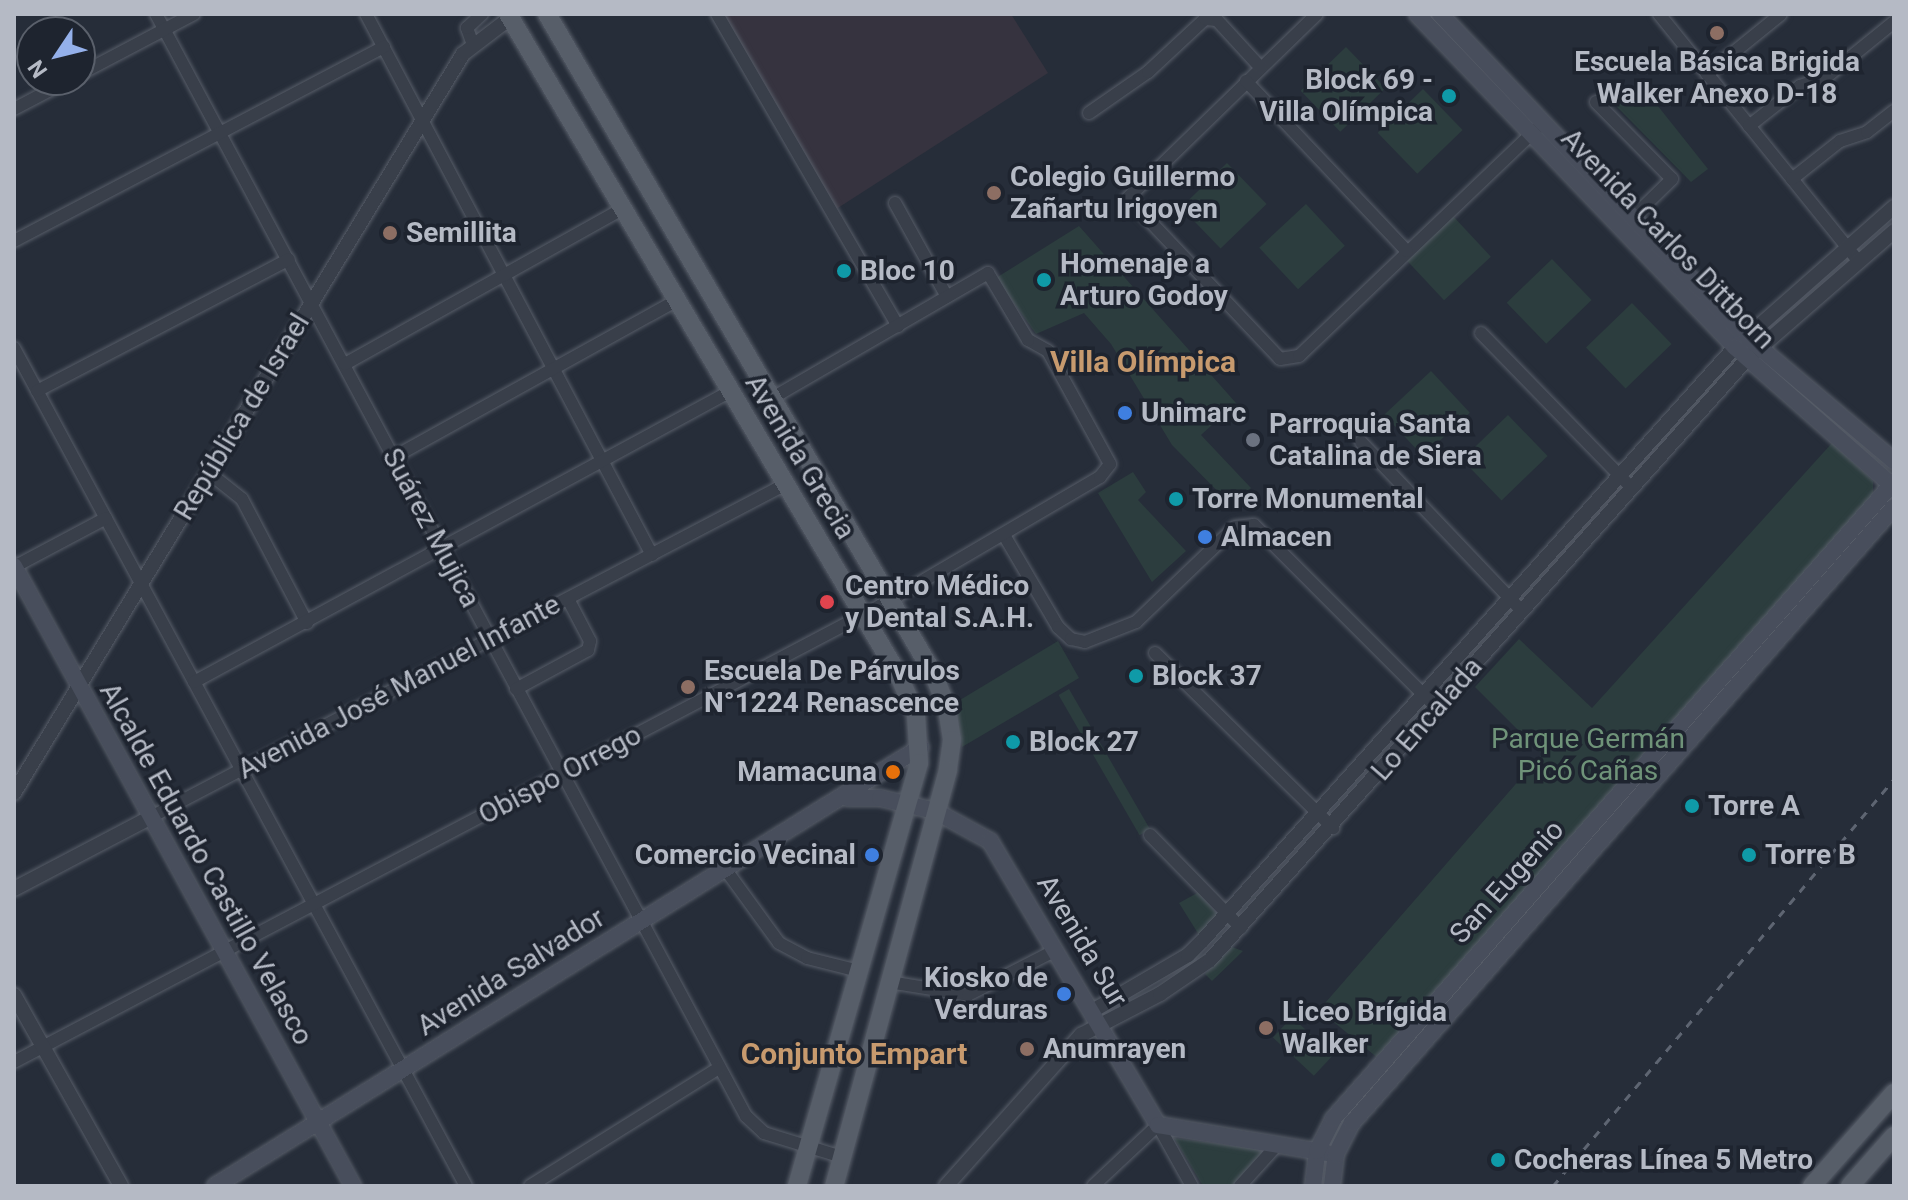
<!DOCTYPE html>
<html>
<head>
<meta charset="utf-8">
<style>
	body { margin:0 }
	#map { position:relative; width:1908px; height:1200px; overflow:hidden; background:#262d39; font-family:Roboto,sans-serif }
	div>[style] { position:absolute }
	.medical>* { inset:0; background:#36333f }
	.green>* { inset:0; background:#2c3d3e; transform-origin:0 0 }
	.roads { filter:drop-shadow(0 0 2px #575d68) drop-shadow(0 0 2px #575d68) }
	.minor>* { height:12px; margin:-6px; padding:0 6px; transform-origin:6px; border-radius:6px; background:#393f4a }
	.tertiary>* { height:14px; margin:-7px; padding:0 7px; transform-origin:7px; border-radius:7px; background:#393f4a }
	.secondary>* { height:16px; margin:-8px; padding:0 8px; transform-origin:8px; border-radius:8px; background:#484e5c }
	.primary>* { height:18px; margin:-9px; padding:0 9px; transform-origin:9px; border-radius:9px; background:#575e69 }
	.rail>* { height:3px; margin-top:-1.5px; transform-origin:0; background:repeating-linear-gradient(90deg,#5e6572 0 8px,transparent 0 16px) }
	.dots>* { width:22px; height:22px; translate:-50% -50%; box-sizing:border-box; border:4px solid #1e242f; border-radius:50% }
	span { translate:-50% -50%; white-space:nowrap; text-align:center; line-height:1.15; -webkit-text-stroke:7px #1e242f; paint-order:stroke }
	.poi-label { font-size:28px; color:#b5bac5; font-weight:700 }
	.right { translate:-100% -50%; text-align:right }
	.left { translate:0 -50%; text-align:left }
	.street-label { font-size:28px; color:#b5bac5 }
	.park-label { font-size:28px; color:#6f9379 }
	.neighbourhood-label { font-size:30px; color:#c79a6e; font-weight:700 }
	.frame { position:absolute; inset:0; border:16px solid #b5bac5; pointer-events:none }
	.north { position:absolute; left:16px; top:16px; width:80px; height:80px; box-sizing:border-box; background:#1e242f; border:2px solid #5a606b; border-radius:50%; rotate:235deg; font-size:22px; font-weight:700; line-height:32px; text-align:center; color:#b5bac5 }
	.north::after { content:''; display:block; margin:auto; width:28px; height:36px; background:#94b0ea; clip-path:polygon(50% 0,100% 100%,50% 72%,0 100%) }
</style>
</head>
<body>
<div id="map">
	<div class="medical">
		<i style="clip-path:polygon(715px 14px,1011px 14px,1048px 73px,830px 213px)"></i>
	</div>
	<div class="green">
		<i style="left:1346px;top:47px;width:57px;height:63px;rotate:46deg"></i>
		<i style="clip-path:polygon(1642px 86px,1708px 169px,1691px 182px,1616px 106px)"></i>
		<i style="left:1423px;top:89px;width:57px;height:63px;rotate:46deg"></i>
		<i style="left:1227px;top:163px;width:57px;height:64px;rotate:46deg"></i>
		<i style="left:1306px;top:204px;width:57px;height:64px;rotate:47deg"></i>
		<i style="left:1452px;top:215px;width:57px;height:64px;rotate:47deg"></i>
		<i style="clip-path:polygon(1079px 226px,1236px 403px,1201px 435px,1251px 488px,1233px 507px,1172px 445px,1111px 344px,1084px 313px,1036px 334px,996px 278px)"></i>
		<i style="left:1552px;top:259px;width:57px;height:63px;rotate:46deg"></i>
		<i style="left:1632px;top:303px;width:57px;height:64px;rotate:46deg"></i>
		<i style="left:1431px;top:371px;width:57px;height:64px;rotate:47deg"></i>
		<i style="left:1508px;top:415px;width:57px;height:64px;rotate:46deg"></i>
		<i style="clip-path:polygon(1832px 443px,1873px 481px,1873px 500px,1379px 1059px,1319px 1010px,1542px 754px,1475px 687px,1519px 639px,1592px 708px)"></i>
		<i style="clip-path:polygon(1133px 472px,1146px 492px,1138px 500px,1186px 551px,1152px 582px,1098px 493px)"></i>
		<i style="clip-path:polygon(1058px 641px,1079px 678px,962px 747px,955px 703px)"></i>
		<i style="left:1069px;top:689px;width:162px;height:12px;rotate:60deg"></i>
		<i style="clip-path:polygon(1199px 892px,1218px 915px,1199px 935px,1179px 903px)"></i>
		<i style="clip-path:polygon(1232px 947px,1243px 951px,1212px 981px,1205px 974px)"></i>
		<i style="left:1292px;top:1017px;width:56px;height:28px;rotate:43deg"></i>
		<i style="clip-path:polygon(1174px 1138px,1265px 1150px,1232px 1186px,1203px 1186px)"></i>
	</div>
	<div class="roads">
		<div class="minor">
			<i style="left:156px;top:14px;width:1250px;rotate:61.84deg"></i>
			<i style="left:746px;top:1116px;width:25px;rotate:43deg"></i>
			<i style="left:764px;top:1133px;width:82px;rotate:17.1deg"></i>
			<i style="left:366px;top:14px;width:612px;rotate:62.14deg"></i>
			<i style="left:717px;top:14px;width:361px;rotate:59.9deg"></i>
			<i style="left:1317px;top:14px;width:264px;rotate:135.8deg"></i>
			<i style="left:1128px;top:198px;width:221px;rotate:46.6deg"></i>
			<i style="left:1280px;top:359px;width:19px;rotate:-9deg"></i>
			<i style="left:1299px;top:356px;width:330px;rotate:-43.7deg"></i>
			<i style="left:1659px;top:14px;width:317px;rotate:51.1deg"></i>
			<i style="left:472px;top:42px;width:15px;rotate:-110deg"></i>
			<i style="left:467px;top:28px;width:21px;rotate:-43deg"></i>
			<i style="left:80px;top:74px;width:129px;rotate:-27.8deg"></i>
			<i style="left:1707px;top:74px;width:95px;rotate:-39deg"></i>
			<i style="left:1246px;top:81px;width:234px;rotate:46.6deg"></i>
			<i style="left:1596px;top:102px;width:108px;rotate:45.4deg"></i>
			<i style="left:1672px;top:179px;width:54px;rotate:135.7deg"></i>
			<i style="left:14px;top:109px;width:62px;rotate:-27.8deg"></i>
			<i style="left:1089px;top:113px;width:72px;rotate:-34.8deg"></i>
			<i style="left:1148px;top:72px;width:78px;rotate:-42.9deg"></i>
			<i style="left:1205px;top:19px;width:12px;rotate:5deg"></i>
			<i style="left:1217px;top:20px;width:64px;rotate:47.5deg"></i>
			<i style="left:1749px;top:126px;width:65px;rotate:-38.1deg"></i>
			<i style="left:1800px;top:86px;width:26px;rotate:-18deg"></i>
			<i style="left:1825px;top:78px;width:89px;rotate:-39.1deg"></i>
			<i style="left:1792px;top:179px;width:61px;rotate:-38.4deg"></i>
			<i style="left:1840px;top:141px;width:28px;rotate:-18deg"></i>
			<i style="left:1867px;top:132px;width:34px;rotate:-38deg"></i>
			<i style="left:895px;top:203px;width:107px;rotate:61deg"></i>
			<i style="left:14px;top:241px;width:418px;rotate:-27.7deg"></i>
			<i style="left:1481px;top:333px;width:215px;rotate:45.8deg"></i>
			<i style="left:14px;top:348px;width:952px;rotate:61.66deg"></i>
			<i style="left:345px;top:364px;width:317px;rotate:-29.2deg"></i>
			<i style="left:37px;top:391px;width:284px;rotate:-27.6deg"></i>
			<i style="left:1361px;top:442px;width:232px;rotate:46.4deg"></i>
			<i style="left:394px;top:457px;width:322px;rotate:-29deg"></i>
			<i style="left:208px;top:472px;width:43px;rotate:38.5deg"></i>
			<i style="left:242px;top:499px;width:140px;rotate:62.3deg"></i>
			<i style="left:1004px;top:535px;width:107px;rotate:59.6deg"></i>
			<i style="left:1058px;top:627px;width:18px;rotate:43deg"></i>
			<i style="left:1071px;top:639px;width:14px;rotate:12deg"></i>
			<i style="left:1085px;top:642px;width:55px;rotate:-21.4deg"></i>
			<i style="left:1136px;top:622px;width:137px;rotate:-43.8deg"></i>
			<i style="left:1235px;top:527px;width:19px;rotate:-6deg"></i>
			<i style="left:1254px;top:525px;width:259px;rotate:45deg"></i>
			<i style="left:14px;top:567px;width:104px;rotate:-28deg"></i>
			<i style="left:1155px;top:653px;width:250px;rotate:44.5deg"></i>
			<i style="left:194px;top:682px;width:609px;rotate:-28.46deg"></i>
			<i style="left:516px;top:689px;width:82px;rotate:-28.4deg"></i>
			<i style="left:588px;top:650px;width:9px;rotate:-77deg"></i>
			<i style="left:590px;top:641px;width:47px;rotate:-117.6deg"></i>
			<i style="left:151px;top:817px;width:715px;rotate:-27.68deg"></i>
			<i style="left:1150px;top:835px;width:130px;rotate:45.6deg"></i>
			<i style="left:726px;top:870px;width:90px;rotate:54deg"></i>
			<i style="left:779px;top:943px;width:32px;rotate:28deg"></i>
			<i style="left:807px;top:958px;width:54px;rotate:14deg"></i>
			<i style="left:889px;top:982px;width:80px;rotate:9.3deg"></i>
			<i style="left:968px;top:995px;width:99px;rotate:-27.1deg"></i>
			<i style="left:14px;top:1062px;width:979px;rotate:-27.77deg"></i>
			<i style="left:880px;top:606px;width:255px;rotate:-30.4deg"></i>
			<i style="left:1100px;top:477px;width:16px;rotate:-52deg"></i>
			<i style="left:1110px;top:464px;width:129px;rotate:-118.8deg"></i>
			<i style="left:1048px;top:351px;width:23px;rotate:-151deg"></i>
			<i style="left:1028px;top:340px;width:78px;rotate:-120.8deg"></i>
			<i style="left:988px;top:273px;width:251px;rotate:149.9deg"></i>
			<i style="left:530px;top:1186px;width:223px;rotate:-32deg"></i>
			<i style="left:1093px;top:1186px;width:89px;rotate:-43.2deg"></i>
			<i style="left:1158px;top:1125px;width:70px;rotate:60.9deg"></i>
			<i style="left:1240px;top:1186px;width:55px;rotate:-47.9deg"></i>
		</div>
		<div class="tertiary">
			<i style="left:14px;top:793px;width:865px;rotate:-58.72deg"></i>
			<i style="left:463px;top:54px;width:59px;rotate:-37.5deg"></i>
			<i style="left:14px;top:889px;width:155px;rotate:-27.7deg"></i>
			<i style="left:14px;top:995px;width:219px;rotate:60.7deg"></i>
			<i style="left:1094px;top:1010px;width:109px;rotate:-30.3deg"></i>
			<i style="left:1188px;top:955px;width:21px;rotate:-45deg"></i>
			<i style="left:1203px;top:940px;width:797px;rotate:-48.1deg"></i>
			<i style="left:1735px;top:347px;width:212px;rotate:-41.4deg"></i>
			<i style="left:946px;top:1186px;width:203px;rotate:-48.2deg"></i>
			<i style="left:1081px;top:1035px;width:89px;rotate:-27.4deg"></i>
			<i style="left:1160px;top:994px;width:60px;rotate:-34.2deg"></i>
			<i style="left:1210px;top:960px;width:806px;rotate:-48.22deg"></i>
			<i style="left:1747px;top:359px;width:195px;rotate:-41deg"></i>
		</div>
		<div class="secondary">
			<i style="left:1417px;top:14px;width:460px;rotate:46.3deg"></i>
			<i style="left:1735px;top:347px;width:212px;rotate:41.4deg"></i>
			<i style="left:1440px;top:14px;width:444px;rotate:46.5deg"></i>
			<i style="left:1746px;top:336px;width:194px;rotate:40.2deg"></i>
			<i style="left:14px;top:566px;width:707px;rotate:61.33deg"></i>
			<i style="left:848px;top:798px;width:32px"></i>
			<i style="left:880px;top:798px;width:57px;rotate:13.3deg"></i>
			<i style="left:935px;top:811px;width:63px;rotate:28.6deg"></i>
			<i style="left:990px;top:841px;width:330px;rotate:59.4deg"></i>
			<i style="left:1158px;top:1125px;width:171px;rotate:9.4deg"></i>
			<i style="left:215px;top:1186px;width:831px;rotate:-31.87deg"></i>
			<i style="left:1313px;top:1186px;width:35px;rotate:-83deg"></i>
			<i style="left:1317px;top:1151px;width:36px;rotate:-63deg"></i>
			<i style="left:1333px;top:1119px;width:849px;rotate:-48.63deg"></i>
			<i style="left:1332px;top:1186px;width:32px;rotate:-83deg"></i>
			<i style="left:1336px;top:1154px;width:35px;rotate:-63deg"></i>
			<i style="left:1352px;top:1123px;width:820px;rotate:-48.66deg"></i>
		</div>
		<div class="primary">
			<i style="left:508px;top:14px;width:769px;rotate:59.43deg"></i>
			<i style="left:899px;top:676px;width:43px;rotate:66.4deg"></i>
			<i style="left:916px;top:715px;width:48px;rotate:86.4deg"></i>
			<i style="left:919px;top:763px;width:440px;rotate:106.1deg"></i>
			<i style="left:547px;top:14px;width:764px;rotate:59.64deg"></i>
			<i style="left:933px;top:673px;width:38px;rotate:68deg"></i>
			<i style="left:947px;top:708px;width:32px;rotate:81deg"></i>
			<i style="left:952px;top:740px;width:30px;rotate:98deg"></i>
			<i style="left:948px;top:770px;width:431px;rotate:105.3deg"></i>
			<i style="left:1812px;top:1186px;width:124px;rotate:-48.6deg"></i>
			<i style="left:1850px;top:1186px;width:67px;rotate:-48.7deg"></i>
		</div>
	</div>
	<div class="rail">
		<i style="left:1553px;top:1186px;width:531px;rotate:-50.04deg"></i>
	</div>
	<div class="dots">
		<i style="left:1717px;top:33px;background:#8d6e63"></i>
		<i style="left:1449px;top:96px;background:#0f9aa8"></i>
		<i style="left:994px;top:193px;background:#8d6e63"></i>
		<i style="left:390px;top:233px;background:#8d6e63"></i>
		<i style="left:844px;top:271px;background:#0f9aa8"></i>
		<i style="left:1044px;top:280px;background:#0f9aa8"></i>
		<i style="left:1125px;top:413px;background:#3f7fe0"></i>
		<i style="left:1253px;top:440px;background:#6b7280"></i>
		<i style="left:1176px;top:499px;background:#0f9aa8"></i>
		<i style="left:1205px;top:537px;background:#3f7fe0"></i>
		<i style="left:827px;top:602px;background:#e0444e"></i>
		<i style="left:1136px;top:676px;background:#0f9aa8"></i>
		<i style="left:688px;top:687px;background:#8d6e63"></i>
		<i style="left:1013px;top:742px;background:#0f9aa8"></i>
		<i style="left:893px;top:772px;background:#e8710a"></i>
		<i style="left:1692px;top:806px;background:#0f9aa8"></i>
		<i style="left:872px;top:855px;background:#3f7fe0"></i>
		<i style="left:1749px;top:855px;background:#0f9aa8"></i>
		<i style="left:1064px;top:994px;background:#3f7fe0"></i>
		<i style="left:1266px;top:1028px;background:#8d6e63"></i>
		<i style="left:1027px;top:1049px;background:#8d6e63"></i>
		<i style="left:1498px;top:1160px;background:#0f9aa8"></i>
	</div>
	<div class="poi-label">
		<span style="left:1717px;top:78px">Escuela Básica Brigida<br>Walker Anexo D-18</span>
		<span class="right" style="left:1433px;top:96px">Block 69 -<br>Villa Olímpica</span>
		<span class="left" style="left:1010px;top:193px">Colegio Guillermo<br>Zañartu Irigoyen</span>
		<span class="left" style="left:406px;top:233px">Semillita</span>
		<span class="left" style="left:1060px;top:280px">Homenaje a<br>Arturo Godoy</span>
		<span class="left" style="left:860px;top:271px">Bloc 10</span>
		<span class="left" style="left:1141px;top:413px">Unimarc</span>
		<span class="left" style="left:1269px;top:440px">Parroquia Santa<br>Catalina de Siera</span>
		<span class="left" style="left:1192px;top:499px">Torre Monumental</span>
		<span class="left" style="left:1221px;top:537px">Almacen</span>
		<span class="left" style="left:845px;top:602px">Centro Médico<br>y Dental S.A.H.</span>
		<span class="left" style="left:704px;top:687px">Escuela De Párvulos<br>N°1224 Renascence</span>
		<span class="left" style="left:1152px;top:676px">Block 37</span>
		<span class="left" style="left:1029px;top:742px">Block 27</span>
		<span class="right" style="left:877px;top:772px">Mamacuna</span>
		<span class="left" style="left:1708px;top:806px">Torre A</span>
		<span class="right" style="left:856px;top:855px">Comercio Vecinal</span>
		<span class="left" style="left:1765px;top:855px">Torre B</span>
		<span class="right" style="left:1048px;top:994px">Kiosko de<br>Verduras</span>
		<span class="left" style="left:1282px;top:1028px">Liceo Brígida<br>Walker</span>
		<span class="left" style="left:1043px;top:1049px">Anumrayen</span>
		<span class="left" style="left:1514px;top:1160px">Cocheras Línea 5 Metro</span>
	</div>
	<div class="street-label">
		<span style="left:1668px;top:239px;rotate:46deg">Avenida Carlos Dittborn</span>
		<span style="left:242px;top:417px;rotate:-59deg">República de Israel</span>
		<span style="left:800px;top:457px;rotate:59deg">Avenida Grecia</span>
		<span style="left:431px;top:528px;rotate:62deg">Suárez Mujica</span>
		<span style="left:399px;top:687px;rotate:-28deg">Avenida José Manuel Infante</span>
		<span style="left:1427px;top:719px;rotate:-49deg">Lo Encalada</span>
		<span style="left:560px;top:775px;rotate:-28deg">Obispo Orrego</span>
		<span style="left:206px;top:864px;rotate:61deg">Alcalde Eduardo Castillo Velasco</span>
		<span style="left:1507px;top:882px;rotate:-48deg">San Eugenio</span>
		<span style="left:1082px;top:941px;rotate:59deg">Avenida Sur</span>
		<span style="left:511px;top:972px;rotate:-32deg">Avenida Salvador</span>
	</div>
	<div class="park-label">
		<span style="left:1588px;top:755px">Parque Germán<br>Picó Cañas</span>
	</div>
	<div class="neighbourhood-label">
		<span style="left:1143px;top:362px">Villa Olímpica</span>
		<span style="left:854px;top:1054px">Conjunto Empart</span>
	</div>
	<div class="frame"></div>
	<div class="north">N</div>
</div>
</body>
</html>
